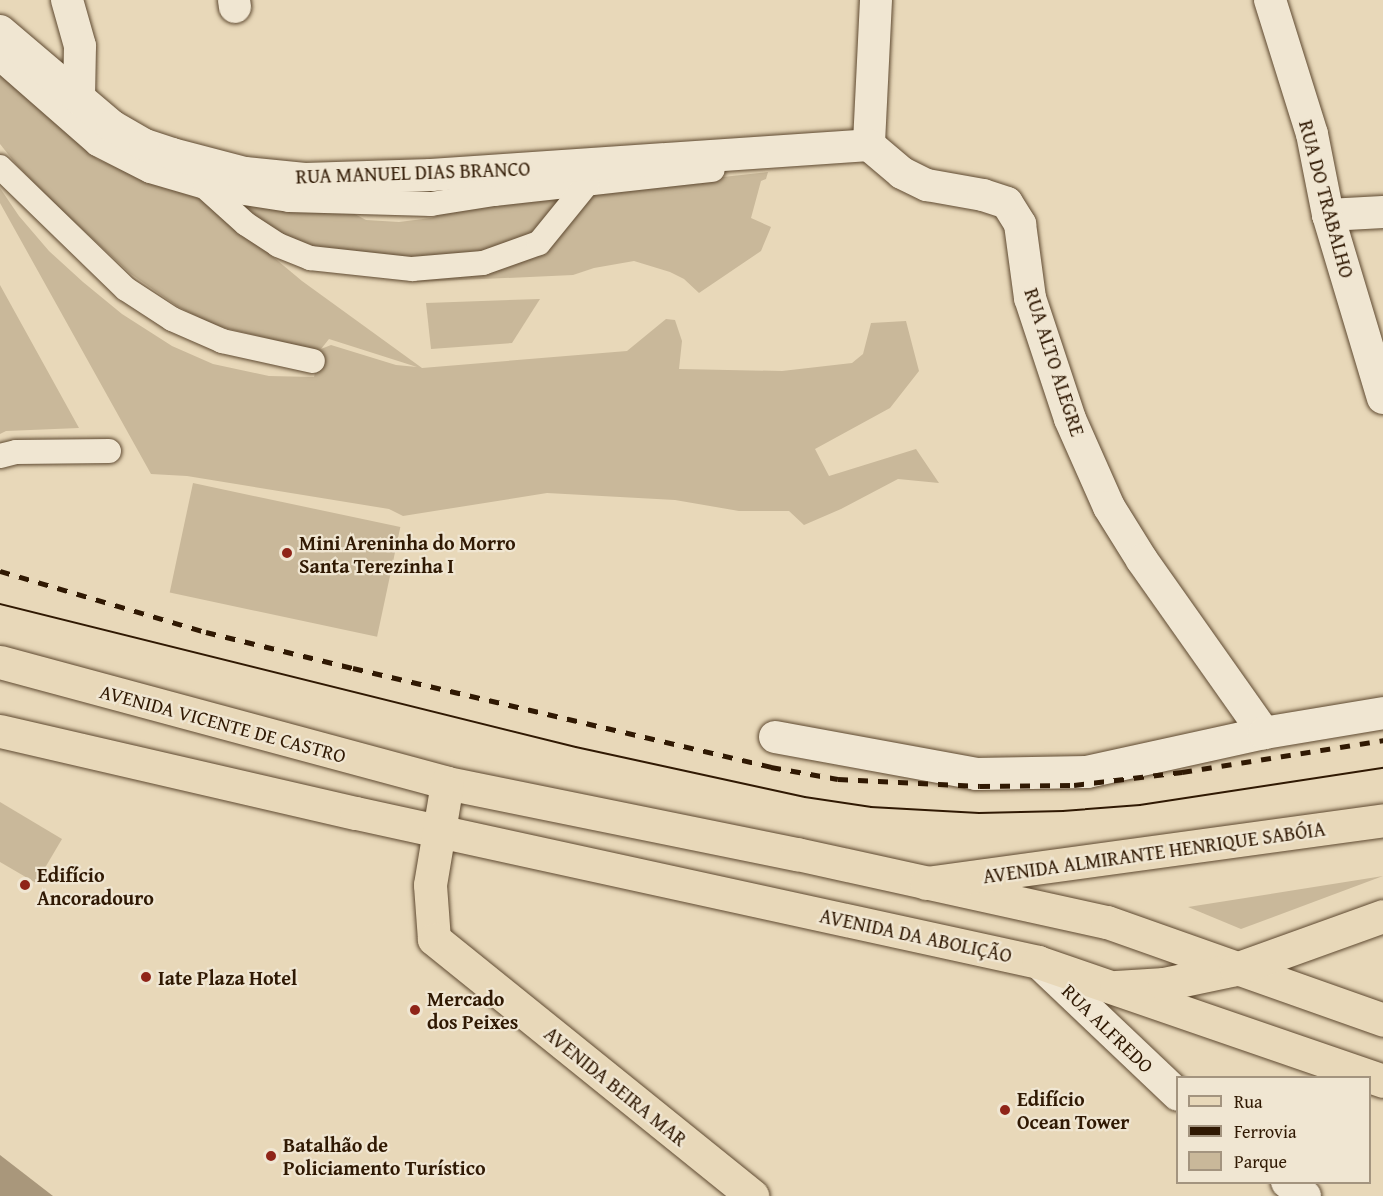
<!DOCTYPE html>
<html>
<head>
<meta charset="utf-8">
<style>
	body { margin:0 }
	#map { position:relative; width:1383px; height:1196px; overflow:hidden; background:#e8d8b9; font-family:"Gentium Book Plus",serif }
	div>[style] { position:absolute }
	.green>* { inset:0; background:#c9b89a; transform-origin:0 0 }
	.water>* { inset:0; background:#a9977b }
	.roads { filter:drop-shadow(0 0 2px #5e4930) drop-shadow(0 0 2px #5e4930) }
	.pedestrian>* { height:24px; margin:-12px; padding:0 12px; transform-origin:12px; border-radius:12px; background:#f0e6d2 }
	.minor>* { height:32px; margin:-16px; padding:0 16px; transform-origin:16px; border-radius:16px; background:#f0e6d2 }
	.primary>* { height:33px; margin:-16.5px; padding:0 16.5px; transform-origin:16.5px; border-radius:16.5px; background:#e8d8b9 }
	.trunk>* { height:33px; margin:-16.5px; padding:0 16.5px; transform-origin:16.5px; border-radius:16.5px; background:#e8d8b9 }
	.tram>* { height:1.5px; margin:-0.75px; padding:0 0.75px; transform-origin:0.75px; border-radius:0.75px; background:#301903 }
	.rail>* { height:4.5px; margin-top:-2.25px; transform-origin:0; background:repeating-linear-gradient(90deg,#301903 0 10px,transparent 0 20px) }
	.dots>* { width:16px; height:16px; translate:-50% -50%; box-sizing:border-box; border:3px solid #f0e6d2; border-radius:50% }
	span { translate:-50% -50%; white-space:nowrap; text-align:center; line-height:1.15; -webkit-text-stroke:4.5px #f0e6d2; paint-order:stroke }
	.street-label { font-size:20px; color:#301903 }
	.poi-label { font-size:20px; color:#301903; font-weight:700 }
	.left { translate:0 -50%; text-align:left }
	.legend { position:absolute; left:1176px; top:1076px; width:195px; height:108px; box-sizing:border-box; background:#f0e6d2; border:2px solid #a3947f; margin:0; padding:8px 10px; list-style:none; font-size:18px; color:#301903 }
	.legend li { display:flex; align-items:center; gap:12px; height:30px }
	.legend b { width:30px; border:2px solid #a3947f }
</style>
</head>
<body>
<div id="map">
	<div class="green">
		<i style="clip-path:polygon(evenodd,0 73px,97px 159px,162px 187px,205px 200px,302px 281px,422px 368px,627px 351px,666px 319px,675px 320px,682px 341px,679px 369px,782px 371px,852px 363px,863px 354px,871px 323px,906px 321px,919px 371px,890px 408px,815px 449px,829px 476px,916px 449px,939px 483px,898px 479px,841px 509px,804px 525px,789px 511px,739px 511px,675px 500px,547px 493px,403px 516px,389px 509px,187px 476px,151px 474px,0 203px,0 188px,19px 216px,49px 251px,83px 282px,122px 314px,172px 346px,213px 364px,269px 376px,314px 377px,320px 351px,213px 325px,177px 306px,131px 274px,55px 204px,16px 164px,0 144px,0 73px,329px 339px,417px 367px,396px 365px,331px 345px,321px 349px,329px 339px)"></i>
		<i style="clip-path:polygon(768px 172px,766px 179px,761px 181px,751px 218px,771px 227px,761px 251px,699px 293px,684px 279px,670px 272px,634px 261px,594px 268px,573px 275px,415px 282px,422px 279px,490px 271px,595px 191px)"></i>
		<i style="clip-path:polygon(568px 195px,531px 233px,479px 255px,415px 259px,312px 252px,282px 237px,237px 204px,351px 212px,366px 220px,399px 222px,431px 218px,463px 207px)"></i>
		<i style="clip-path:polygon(0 285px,79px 428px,6px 431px,0 434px)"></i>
		<i style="clip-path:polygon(540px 299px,512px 343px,431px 349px,426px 303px)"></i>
		<i style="left:193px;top:483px;width:212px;height:112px;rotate:12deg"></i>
		<i style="clip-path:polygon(0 802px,62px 839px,36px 883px,0 862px)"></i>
		<i style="clip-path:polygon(1383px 876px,1241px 929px,1188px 907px)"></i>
	</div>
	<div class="water">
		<i style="clip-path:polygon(0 1155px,53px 1196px,0 1196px)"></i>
	</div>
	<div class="roads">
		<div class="pedestrian">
			<i style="left:0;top:59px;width:129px;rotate:41.2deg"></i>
			<i style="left:97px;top:144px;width:59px;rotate:27deg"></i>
			<i style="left:150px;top:171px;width:57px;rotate:16.2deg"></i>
			<i style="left:205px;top:187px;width:85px;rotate:8.8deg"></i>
			<i style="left:289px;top:200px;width:142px;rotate:1.6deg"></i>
			<i style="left:431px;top:204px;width:64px;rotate:-9deg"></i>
			<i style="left:494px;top:194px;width:220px;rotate:-6.3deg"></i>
			<i style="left:0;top:167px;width:175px;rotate:44.1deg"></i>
			<i style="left:126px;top:289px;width:55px;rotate:33.1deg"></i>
			<i style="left:172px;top:319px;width:55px;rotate:23.7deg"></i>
			<i style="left:222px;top:341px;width:93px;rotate:12.4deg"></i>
			<i style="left:205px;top:187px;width:55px;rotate:42.1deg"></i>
			<i style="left:246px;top:224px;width:38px;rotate:33deg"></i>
			<i style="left:278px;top:245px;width:35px;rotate:22deg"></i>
			<i style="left:310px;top:258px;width:103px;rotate:6.2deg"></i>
			<i style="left:412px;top:269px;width:71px;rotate:-4.8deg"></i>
			<i style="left:483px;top:263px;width:59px;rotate:-19.7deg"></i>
			<i style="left:539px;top:243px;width:76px;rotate:-50.9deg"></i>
			<i style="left:0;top:456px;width:16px;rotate:-14deg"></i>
			<i style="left:16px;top:452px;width:93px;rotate:-0.6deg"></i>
		</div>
		<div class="minor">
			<i style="left:67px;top:0;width:48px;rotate:74.2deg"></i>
			<i style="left:80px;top:46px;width:53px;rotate:91.1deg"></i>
			<i style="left:234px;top:0;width:7px;rotate:82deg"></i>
			<i style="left:876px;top:0;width:145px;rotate:92.8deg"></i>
			<i style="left:869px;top:145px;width:43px;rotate:40.3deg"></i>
			<i style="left:902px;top:173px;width:28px;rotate:26deg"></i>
			<i style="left:927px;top:185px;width:57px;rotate:10.1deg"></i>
			<i style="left:983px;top:195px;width:25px;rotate:18deg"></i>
			<i style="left:1007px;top:203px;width:25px;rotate:58deg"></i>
			<i style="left:1020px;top:224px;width:75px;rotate:82.3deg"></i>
			<i style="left:1030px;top:298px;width:127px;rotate:71.7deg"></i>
			<i style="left:1070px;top:419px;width:96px;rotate:66.1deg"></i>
			<i style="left:1109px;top:507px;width:62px;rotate:58.1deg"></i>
			<i style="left:1142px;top:560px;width:212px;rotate:54.8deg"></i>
			<i style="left:1270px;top:0;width:140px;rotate:72.6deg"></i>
			<i style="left:1312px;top:134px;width:83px;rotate:78.8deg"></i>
			<i style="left:1328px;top:215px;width:191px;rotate:73.3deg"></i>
			<i style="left:0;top:31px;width:147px;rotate:40.3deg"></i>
			<i style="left:112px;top:126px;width:38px;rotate:30deg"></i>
			<i style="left:145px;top:145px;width:28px;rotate:18deg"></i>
			<i style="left:172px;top:154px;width:75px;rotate:14.6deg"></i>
			<i style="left:245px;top:173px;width:60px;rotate:5.7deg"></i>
			<i style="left:305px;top:179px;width:126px;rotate:-1.8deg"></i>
			<i style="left:431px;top:175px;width:439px;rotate:-3.9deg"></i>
			<i style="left:1328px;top:215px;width:55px;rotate:-3.1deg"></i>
			<i style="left:775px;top:737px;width:204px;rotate:10.4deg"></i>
			<i style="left:976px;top:774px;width:111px;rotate:-1deg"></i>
			<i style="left:1087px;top:772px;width:181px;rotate:-12.4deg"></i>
			<i style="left:1264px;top:733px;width:121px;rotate:-9.5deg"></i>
			<i style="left:1038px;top:962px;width:193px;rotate:43.5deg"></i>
			<i style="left:1287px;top:1182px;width:23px;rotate:38deg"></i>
		</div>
		<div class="primary">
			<i style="left:0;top:662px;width:463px;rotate:15.1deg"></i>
			<i style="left:447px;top:783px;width:357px;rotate:11.5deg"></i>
			<i style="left:797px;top:854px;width:317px;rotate:12.4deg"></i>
			<i style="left:1107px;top:922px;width:293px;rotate:19.5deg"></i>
			<i style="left:0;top:731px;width:365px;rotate:13deg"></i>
			<i style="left:356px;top:813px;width:698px;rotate:12.32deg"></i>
			<i style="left:1038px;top:962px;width:365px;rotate:19deg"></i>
			<i style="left:447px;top:783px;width:103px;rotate:99.5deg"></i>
			<i style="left:430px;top:885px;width:54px;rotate:85.8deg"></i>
			<i style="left:434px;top:939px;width:409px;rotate:38.9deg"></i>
		</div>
		<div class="trunk">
			<i style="left:926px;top:883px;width:461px;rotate:-7.8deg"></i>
			<i style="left:1116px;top:987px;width:48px;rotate:-3.6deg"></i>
			<i style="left:1164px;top:984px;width:74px;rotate:-11.8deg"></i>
			<i style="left:1236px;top:969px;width:156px;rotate:-19.8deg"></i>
		</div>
	</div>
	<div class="tram">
		<i style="left:0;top:604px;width:593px;rotate:13.94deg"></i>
		<i style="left:576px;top:747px;width:234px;rotate:12.3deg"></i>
		<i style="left:805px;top:797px;width:67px;rotate:8.6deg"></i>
		<i style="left:871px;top:807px;width:108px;rotate:3.2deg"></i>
		<i style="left:979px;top:813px;width:84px;rotate:-1.4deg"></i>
		<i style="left:1063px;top:811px;width:77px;rotate:-4.5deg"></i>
		<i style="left:1140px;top:805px;width:246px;rotate:-8.7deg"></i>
	</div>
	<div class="rail">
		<i style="left:0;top:571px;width:215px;rotate:16.5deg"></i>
		<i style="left:206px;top:632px;width:151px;rotate:13.8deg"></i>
		<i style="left:353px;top:668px;width:430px;rotate:13.3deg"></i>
		<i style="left:771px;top:767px;width:68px;rotate:10.2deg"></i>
		<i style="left:838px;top:779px;width:142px;rotate:2.8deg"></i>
		<i style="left:980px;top:786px;width:94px;rotate:-0.6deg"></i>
		<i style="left:1074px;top:785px;width:109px;rotate:-6.9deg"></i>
		<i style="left:1182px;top:772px;width:204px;rotate:-9deg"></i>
	</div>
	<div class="dots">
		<i style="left:287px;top:553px;background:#8f2418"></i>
		<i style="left:25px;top:885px;background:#8f2418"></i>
		<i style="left:146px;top:977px;background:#8f2418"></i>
		<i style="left:415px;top:1010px;background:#8f2418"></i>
		<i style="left:1005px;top:1110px;background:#8f2418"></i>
		<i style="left:271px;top:1156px;background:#8f2418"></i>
	</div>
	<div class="street-label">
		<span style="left:413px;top:172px;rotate:-2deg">RUA MANUEL DIAS BRANCO</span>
		<span style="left:1327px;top:199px;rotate:75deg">RUA DO TRABALHO</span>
		<span style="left:1055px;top:362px;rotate:72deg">RUA ALTO ALEGRE</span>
		<span style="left:223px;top:723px;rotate:15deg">AVENIDA VICENTE DE CASTRO</span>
		<span style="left:1154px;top:852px;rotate:-8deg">AVENIDA ALMIRANTE HENRIQUE SABÓIA</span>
		<span style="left:916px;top:935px;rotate:12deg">AVENIDA DA ABOLIÇÃO</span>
		<span style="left:1108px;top:1028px;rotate:44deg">RUA ALFREDO</span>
		<span style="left:616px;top:1086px;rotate:39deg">AVENIDA BEIRA MAR</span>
	</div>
	<div class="poi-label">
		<span class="left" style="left:299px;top:554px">Mini Areninha do Morro<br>Santa Terezinha I</span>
		<span class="left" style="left:37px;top:886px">Edifício<br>Ancoradouro</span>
		<span class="left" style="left:158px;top:977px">Iate Plaza Hotel</span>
		<span class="left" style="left:427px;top:1010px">Mercado<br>dos Peixes</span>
		<span class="left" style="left:1017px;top:1110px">Edifício<br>Ocean Tower</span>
		<span class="left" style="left:283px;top:1156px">Batalhão de<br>Policiamento Turístico</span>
	</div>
	<ul class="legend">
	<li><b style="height:8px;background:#e8d8b9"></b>Rua</li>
	<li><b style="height:8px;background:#301903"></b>Ferrovia</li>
	<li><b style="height:16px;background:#c9b89a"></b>Parque</li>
	</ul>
</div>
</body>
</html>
